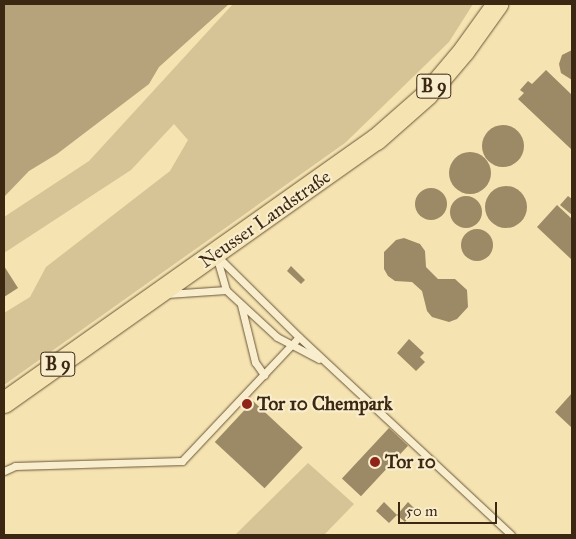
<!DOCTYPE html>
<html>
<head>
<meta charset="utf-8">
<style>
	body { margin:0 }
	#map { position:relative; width:576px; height:539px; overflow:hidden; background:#f5e3b1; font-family:"IM FELL Great Primer",serif }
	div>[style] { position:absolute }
	.green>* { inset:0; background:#d6c396 }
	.water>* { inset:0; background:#b6a37b }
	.building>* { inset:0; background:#9c8965; transform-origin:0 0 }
	.round { border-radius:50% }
	.roads { filter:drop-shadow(0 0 1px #6a563a) drop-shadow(0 0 1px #6a563a) }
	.lane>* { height:7px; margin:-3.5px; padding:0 3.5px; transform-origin:3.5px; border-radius:3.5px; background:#f8edcc }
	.primary>* { height:21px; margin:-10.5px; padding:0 10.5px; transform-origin:10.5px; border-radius:10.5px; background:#f5e3b1 }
	.dots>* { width:14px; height:14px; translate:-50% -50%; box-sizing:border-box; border:2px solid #f8edcc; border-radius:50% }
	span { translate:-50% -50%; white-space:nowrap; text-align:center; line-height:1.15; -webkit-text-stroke:4.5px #f8edcc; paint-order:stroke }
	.shield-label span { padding:1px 4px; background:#f8edcc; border:1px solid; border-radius:4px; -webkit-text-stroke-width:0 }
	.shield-label { font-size:18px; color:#3c2712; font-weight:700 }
	.street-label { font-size:19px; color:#3c2712 }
	.poi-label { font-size:19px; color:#3c2712; font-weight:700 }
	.left { translate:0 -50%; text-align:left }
	.frame { position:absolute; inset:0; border:5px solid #3c2712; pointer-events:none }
	.scale { position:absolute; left:398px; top:502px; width:99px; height:22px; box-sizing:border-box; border:2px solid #3c2712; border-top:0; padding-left:6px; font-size:15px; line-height:18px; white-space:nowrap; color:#3c2712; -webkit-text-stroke:4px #f8edcc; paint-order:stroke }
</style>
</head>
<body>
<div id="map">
	<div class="green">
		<i style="clip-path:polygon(233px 4px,473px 4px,449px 42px,345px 143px,4px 385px,4px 313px,30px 297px,46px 267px,170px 171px,188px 140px,174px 124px,131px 170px,4px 253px,4px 217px,89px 161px)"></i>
		<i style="clip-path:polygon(308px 463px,354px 504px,324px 535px,235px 535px)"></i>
	</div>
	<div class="water">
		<i style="clip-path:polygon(4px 4px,229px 4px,159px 67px,149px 84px,57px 154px,29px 171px,4px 197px)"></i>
	</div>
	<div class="building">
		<i style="clip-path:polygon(572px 50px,572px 80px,561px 73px,559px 64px,562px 55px)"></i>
		<i style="clip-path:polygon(546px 70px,572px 95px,572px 150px,518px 99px,524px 93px,520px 90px,528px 81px,532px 84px)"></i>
		<i class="round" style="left:482px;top:125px;width:42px;height:42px"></i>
		<i class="round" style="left:449px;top:152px;width:42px;height:42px"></i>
		<i class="round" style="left:485px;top:186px;width:42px;height:42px"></i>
		<i class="round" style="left:415px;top:188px;width:32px;height:32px"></i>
		<i style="clip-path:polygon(568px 196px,572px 199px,572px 215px,560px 205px)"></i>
		<i class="round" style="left:450px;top:196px;width:32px;height:32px"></i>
		<i style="clip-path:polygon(557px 205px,572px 219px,572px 260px,537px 227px)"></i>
		<i class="round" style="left:461px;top:229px;width:32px;height:32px"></i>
		<i style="clip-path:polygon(404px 238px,420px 244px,425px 251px,426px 267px,438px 279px,455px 279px,467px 290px,468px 307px,457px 319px,449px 322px,432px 317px,427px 311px,422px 291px,412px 282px,395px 281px,388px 276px,384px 269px,384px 252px,396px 240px)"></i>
		<i style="clip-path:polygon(4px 266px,18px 288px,4px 297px)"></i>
		<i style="clip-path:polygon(291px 266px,305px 280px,301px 284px,287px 271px)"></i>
		<i style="clip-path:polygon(409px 339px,424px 353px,420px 357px,425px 362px,416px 371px,397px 353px)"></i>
		<i style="clip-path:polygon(572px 393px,572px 428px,555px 412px)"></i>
		<i style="left:253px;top:401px;width:68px;height:56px;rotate:43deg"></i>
		<i style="left:389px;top:428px;width:26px;height:69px;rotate:43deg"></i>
		<i style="clip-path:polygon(384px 502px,397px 515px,408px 502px,416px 510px,405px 522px,397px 515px,389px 523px,376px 511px)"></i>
	</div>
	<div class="roads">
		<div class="lane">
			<i style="left:216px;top:255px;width:117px;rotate:44.7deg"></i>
			<i style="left:299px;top:337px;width:290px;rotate:43deg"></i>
			<i style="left:216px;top:255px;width:36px;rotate:74deg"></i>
			<i style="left:226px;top:290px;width:69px;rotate:42.7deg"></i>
			<i style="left:277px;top:337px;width:47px;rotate:27.6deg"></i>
			<i style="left:167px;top:294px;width:59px;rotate:-3.9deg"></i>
			<i style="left:241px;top:305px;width:59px;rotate:76.2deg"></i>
			<i style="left:255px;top:362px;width:16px;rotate:55deg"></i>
			<i style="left:4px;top:471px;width:12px;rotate:-24deg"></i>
			<i style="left:15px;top:466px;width:167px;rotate:-1.7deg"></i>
			<i style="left:182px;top:461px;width:170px;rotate:-46.7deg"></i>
		</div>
		<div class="primary">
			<i style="left:4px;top:402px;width:456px;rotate:-35.3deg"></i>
			<i style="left:376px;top:139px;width:68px;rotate:-41.4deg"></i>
			<i style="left:427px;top:94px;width:57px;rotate:-49.9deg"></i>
			<i style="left:464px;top:50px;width:57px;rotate:-54.3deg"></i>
		</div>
	</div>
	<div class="dots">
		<i style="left:247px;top:404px;background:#8f2418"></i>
		<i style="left:375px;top:462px;background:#8f2418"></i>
	</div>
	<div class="shield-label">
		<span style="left:434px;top:86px">B 9</span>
		<span style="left:58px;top:364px">B 9</span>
	</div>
	<div class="street-label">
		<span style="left:265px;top:219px;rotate:-35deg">Neusser Landstraße</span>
	</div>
	<div class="poi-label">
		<span class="left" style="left:257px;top:404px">Tor 10 Chempark</span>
		<span class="left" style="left:385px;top:462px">Tor 10</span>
	</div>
	<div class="frame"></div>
	<div class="scale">50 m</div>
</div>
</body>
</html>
